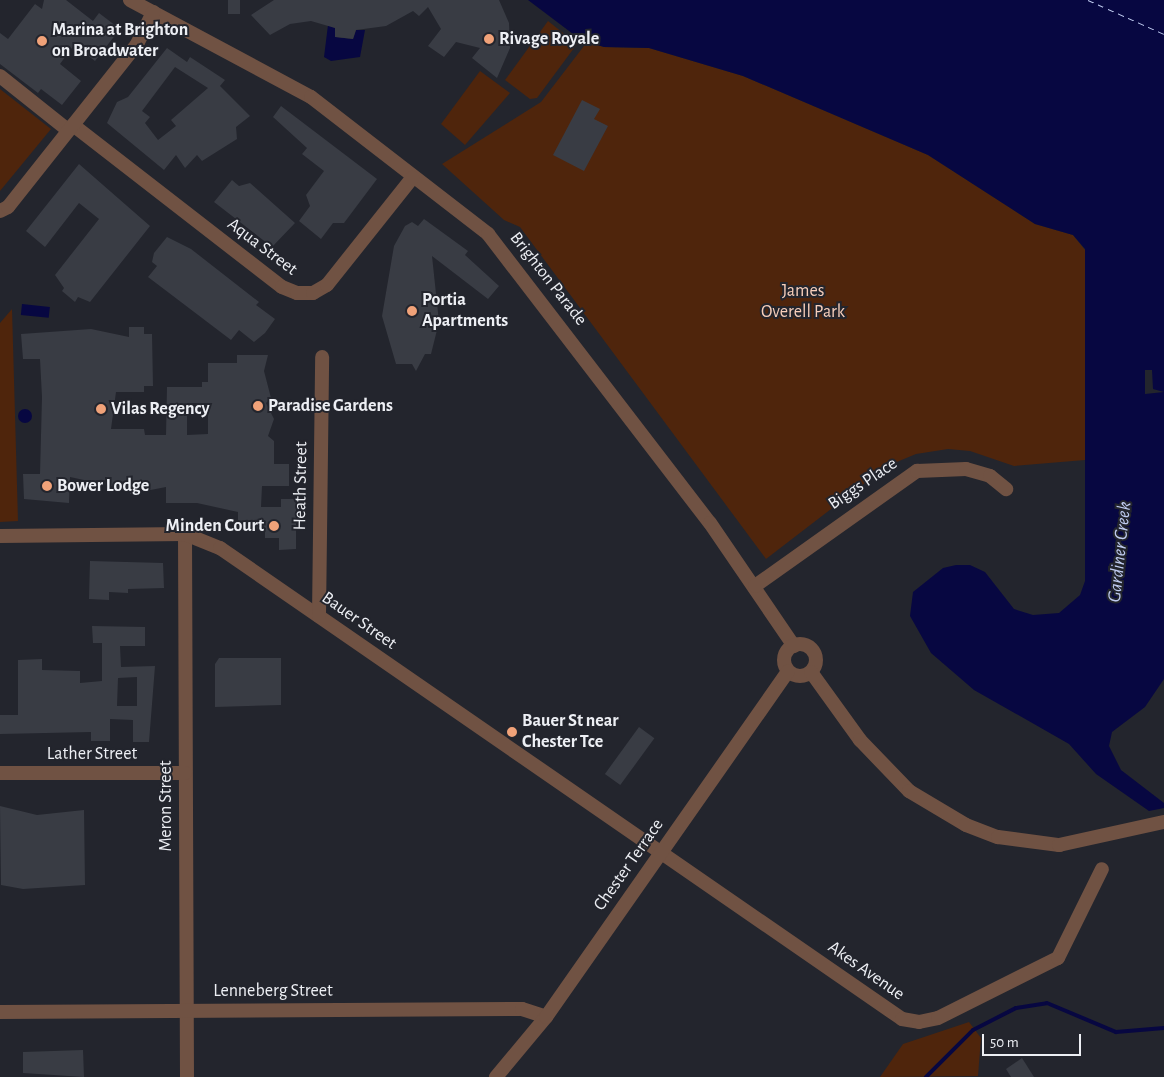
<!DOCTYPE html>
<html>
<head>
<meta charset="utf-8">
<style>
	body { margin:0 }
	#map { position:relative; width:1164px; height:1077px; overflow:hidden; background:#23252d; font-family:"Alegreya Sans",sans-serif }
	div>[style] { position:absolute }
	.green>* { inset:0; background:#4f250c }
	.water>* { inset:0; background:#070741; transform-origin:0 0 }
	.round { border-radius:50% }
	.pier>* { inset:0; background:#23252d }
	.stream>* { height:4px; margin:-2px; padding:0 2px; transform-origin:2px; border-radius:2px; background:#070741 }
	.ferry>* { height:1px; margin-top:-0.5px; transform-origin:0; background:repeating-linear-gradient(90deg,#bfcbf0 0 6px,transparent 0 11px) }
	.building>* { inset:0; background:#393c44; transform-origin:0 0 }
	.minor>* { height:14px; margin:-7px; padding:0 7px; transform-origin:7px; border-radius:7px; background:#705243 }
	.minor>.ring { margin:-7px; padding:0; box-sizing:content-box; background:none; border:14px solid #705243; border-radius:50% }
	.dots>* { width:14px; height:14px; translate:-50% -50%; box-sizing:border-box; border:2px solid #23252d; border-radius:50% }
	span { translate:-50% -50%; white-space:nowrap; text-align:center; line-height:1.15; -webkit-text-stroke:4px #23252d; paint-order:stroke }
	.poi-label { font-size:18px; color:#edeff4; font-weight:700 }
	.left { translate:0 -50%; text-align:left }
	.right { translate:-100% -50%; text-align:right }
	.street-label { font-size:18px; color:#edeff4 }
	.park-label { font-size:18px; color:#f7ceba }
	.water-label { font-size:19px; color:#bfcbf0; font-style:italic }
	.scale { position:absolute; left:982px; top:1034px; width:99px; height:22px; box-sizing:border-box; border:2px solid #edeff4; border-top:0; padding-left:6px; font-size:15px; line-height:18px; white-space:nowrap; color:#edeff4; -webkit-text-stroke:4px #23252d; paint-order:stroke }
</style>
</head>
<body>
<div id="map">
	<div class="green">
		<i style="clip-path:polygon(548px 21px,577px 44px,537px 98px,530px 99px,505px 80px)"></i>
		<i style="clip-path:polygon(587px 42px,604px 47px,649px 48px,743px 76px,928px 155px,1035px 224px,1073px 235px,1085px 250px,1085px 460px,1014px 466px,970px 451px,948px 449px,916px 454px,887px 466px,766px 559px,520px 227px,504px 220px,442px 164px,541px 102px)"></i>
		<i style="clip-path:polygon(480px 71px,510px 93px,465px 145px,441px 124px)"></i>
		<i style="clip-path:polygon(0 89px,51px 129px,0 191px)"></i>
		<i style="clip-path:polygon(12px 309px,18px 521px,0 522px,0 323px)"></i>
		<i style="clip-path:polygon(969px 1022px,981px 1038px,978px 1076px,880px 1077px,903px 1044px)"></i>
	</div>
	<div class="water">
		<i style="clip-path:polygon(528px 0,1164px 0,1164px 679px,1145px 707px,1112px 732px,1109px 746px,1121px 770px,1164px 803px,1164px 808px,1149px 811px,1096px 774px,1069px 744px,974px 690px,931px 653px,910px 616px,913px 592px,943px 568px,956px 565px,970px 565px,985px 572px,1014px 609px,1033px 615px,1059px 613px,1080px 595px,1085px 581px,1085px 249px,1073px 235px,1035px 224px,928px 155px,743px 76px,649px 48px,604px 47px,581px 40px)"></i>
		<i style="clip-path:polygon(328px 25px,335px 28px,336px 37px,353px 39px,356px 30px,365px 30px,360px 57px,331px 61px,324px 57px)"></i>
		<i style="left:22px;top:304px;width:28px;height:11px;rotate:6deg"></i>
		<i class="round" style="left:18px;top:409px;width:14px;height:14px"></i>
	</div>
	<div class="pier">
		<i style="clip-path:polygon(1145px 370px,1152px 370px,1153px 389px,1164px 392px,1145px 394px)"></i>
	</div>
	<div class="stream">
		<i style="left:926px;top:1077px;width:66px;rotate:-45deg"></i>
		<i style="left:973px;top:1030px;width:48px;rotate:-27.1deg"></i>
		<i style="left:1016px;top:1008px;width:31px;rotate:-9deg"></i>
		<i style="left:1047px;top:1003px;width:75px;rotate:22.8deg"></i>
		<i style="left:1116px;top:1032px;width:48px;rotate:-4.8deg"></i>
	</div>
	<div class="ferry">
		<i style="left:1088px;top:0;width:83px;rotate:24.1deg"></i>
	</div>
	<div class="building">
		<i style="clip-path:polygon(44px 0,66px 0,93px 21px,99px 13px,120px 29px,95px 61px,74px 45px,60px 64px,81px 81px,62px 105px,41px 89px,38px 93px,0 64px,0 33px,8px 39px,35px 4px,42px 9px)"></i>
		<i style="left:228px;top:0;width:12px;height:14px"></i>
		<i style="clip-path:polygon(274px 0,499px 0,509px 23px,510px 48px,497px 78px,472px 58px,480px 48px,456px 42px,444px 57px,428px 46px,441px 29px,428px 7px,419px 16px,413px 11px,386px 26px,356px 30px,353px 39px,335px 37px,335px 28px,311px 21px,290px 24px,270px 35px,251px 15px)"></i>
		<i style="clip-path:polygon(evenodd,167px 48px,187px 62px,190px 57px,225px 80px,220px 86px,250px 116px,236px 127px,237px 139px,202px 161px,197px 155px,185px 168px,176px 155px,164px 170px,107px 123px,117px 102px,128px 97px,167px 48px,175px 67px,208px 88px,171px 120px,176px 126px,158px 140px,145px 123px,150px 117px,142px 111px,175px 67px)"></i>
		<i style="clip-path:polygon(582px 100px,600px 109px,594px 119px,608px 126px,584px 171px,553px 155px)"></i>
		<i style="clip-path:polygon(281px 106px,377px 179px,344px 223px,333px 223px,321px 239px,299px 221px,310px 206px,306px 195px,324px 171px,302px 154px,307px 148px,273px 117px)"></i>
		<i style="clip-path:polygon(79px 164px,150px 226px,90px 302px,78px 297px,75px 302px,62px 291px,64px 288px,55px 275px,99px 219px,79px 203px,45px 247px,26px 231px)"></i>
		<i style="clip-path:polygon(232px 180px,239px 186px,250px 183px,295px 223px,272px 247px,214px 202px)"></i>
		<i style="clip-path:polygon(424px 219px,468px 251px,465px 255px,499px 286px,488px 299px,432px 256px,439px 322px,431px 354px,425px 354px,416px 371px,412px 364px,396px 364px,382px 316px,394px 246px,405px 226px,412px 222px,418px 226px)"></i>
		<i style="clip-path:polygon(167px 237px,191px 249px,259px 302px,256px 305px,275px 319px,265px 333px,254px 342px,239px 330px,231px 340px,148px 277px,157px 266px,152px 262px,154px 253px)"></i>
		<i style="clip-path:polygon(evenodd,129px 327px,144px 327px,144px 334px,152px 334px,153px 386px,144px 386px,144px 392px,116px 392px,111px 429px,144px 429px,145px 435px,166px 435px,167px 387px,202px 387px,202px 382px,208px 382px,208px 363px,237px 363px,237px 355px,268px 355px,264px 371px,271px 398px,266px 403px,274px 419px,268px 436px,274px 441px,274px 464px,289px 464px,289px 486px,262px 486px,261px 507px,281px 507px,281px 499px,296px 499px,296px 549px,279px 550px,279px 538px,265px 538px,265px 529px,252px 529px,252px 522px,238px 522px,238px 512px,197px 503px,166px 503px,166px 487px,130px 494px,130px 490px,70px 477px,69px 503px,24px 499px,23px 474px,40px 474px,42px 397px,40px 359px,23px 359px,21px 334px,91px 329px,129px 337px,129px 327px,187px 403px,208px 403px,208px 434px,187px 435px,187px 403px)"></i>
		<i style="clip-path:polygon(90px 561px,163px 563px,164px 588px,128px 589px,128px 593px,109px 592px,109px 600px,89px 599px)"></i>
		<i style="clip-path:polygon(evenodd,92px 626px,145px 627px,145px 646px,120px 646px,121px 667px,155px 666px,149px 742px,133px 742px,133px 720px,110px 719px,110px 741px,91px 741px,91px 732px,0 734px,0 715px,18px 715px,18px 660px,42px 659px,42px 670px,80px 671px,80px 683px,102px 681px,102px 643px,93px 643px,92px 626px,137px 677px,137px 706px,117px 706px,118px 678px,137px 677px)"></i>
		<i style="clip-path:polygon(219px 658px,281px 658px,281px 705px,215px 707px,215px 664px)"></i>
		<i style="left:639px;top:727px;width:19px;height:58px;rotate:36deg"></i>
		<i style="clip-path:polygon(0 806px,37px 815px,84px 810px,85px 885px,23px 889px,1px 885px)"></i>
		<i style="clip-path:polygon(83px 1050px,84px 1077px,23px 1073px,23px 1052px)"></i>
		<i style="clip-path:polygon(1022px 1058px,1034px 1077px,1011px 1077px,1006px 1069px)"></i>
	</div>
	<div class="minor">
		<i style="left:130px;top:0;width:205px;rotate:28.2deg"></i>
		<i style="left:311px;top:97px;width:224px;rotate:37.7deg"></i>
		<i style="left:488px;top:234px;width:364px;rotate:52.5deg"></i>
		<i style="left:710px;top:523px;width:149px;rotate:55.7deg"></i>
		<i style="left:0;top:76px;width:87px;rotate:38.5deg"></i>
		<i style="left:73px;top:125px;width:264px;rotate:37.8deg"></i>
		<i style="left:282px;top:287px;width:16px;rotate:22deg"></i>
		<i style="left:297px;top:293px;width:16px"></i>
		<i style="left:313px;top:293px;width:16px;rotate:-30deg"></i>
		<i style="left:327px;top:285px;width:137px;rotate:-51.5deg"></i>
		<i style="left:0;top:211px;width:9px;rotate:-27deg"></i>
		<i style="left:8px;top:207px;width:208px;rotate:-51.6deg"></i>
		<i style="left:137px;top:44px;width:36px;rotate:-63deg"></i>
		<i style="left:185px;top:534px;width:543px;rotate:89.79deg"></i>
		<i style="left:0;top:536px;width:185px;rotate:-0.6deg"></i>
		<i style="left:185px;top:534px;width:38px;rotate:22deg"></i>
		<i style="left:220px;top:548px;width:829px;rotate:34.63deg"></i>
		<i style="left:902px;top:1019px;width:17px;rotate:10deg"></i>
		<i style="left:919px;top:1022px;width:19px;rotate:-12deg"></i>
		<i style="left:938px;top:1018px;width:134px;rotate:-26.6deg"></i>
		<i style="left:1058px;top:958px;width:99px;rotate:-63.7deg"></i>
		<i style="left:755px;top:586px;width:199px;rotate:-35.4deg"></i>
		<i style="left:917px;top:471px;width:49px;rotate:-2.3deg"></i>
		<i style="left:966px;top:469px;width:25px;rotate:16deg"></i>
		<i style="left:990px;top:476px;width:21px;rotate:39deg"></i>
		<i style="left:319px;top:616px;width:259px;rotate:-89.3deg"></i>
		<i class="ring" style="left:784px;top:644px;width:18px;height:18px"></i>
		<i style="left:811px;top:672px;width:84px;rotate:54.2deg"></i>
		<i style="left:860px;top:740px;width:71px;rotate:46.1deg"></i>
		<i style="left:909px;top:791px;width:66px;rotate:30.8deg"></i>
		<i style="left:966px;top:825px;width:34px;rotate:21deg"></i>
		<i style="left:998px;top:837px;width:62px;rotate:7.5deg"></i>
		<i style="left:1059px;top:845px;width:107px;rotate:-12.4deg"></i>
		<i style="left:0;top:773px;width:185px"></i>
		<i style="left:0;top:1012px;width:522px;rotate:-0.33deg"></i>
		<i style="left:522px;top:1009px;width:25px;rotate:18deg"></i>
		<i style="left:496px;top:1077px;width:78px;rotate:-50.2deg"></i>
		<i style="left:546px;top:1017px;width:422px;rotate:-55deg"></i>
	</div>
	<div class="dots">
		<i style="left:489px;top:39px;background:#f0a279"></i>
		<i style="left:42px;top:41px;background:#f0a279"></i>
		<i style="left:412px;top:311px;background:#f0a279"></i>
		<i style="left:258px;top:406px;background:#f0a279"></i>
		<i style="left:101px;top:409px;background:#f0a279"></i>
		<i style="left:47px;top:486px;background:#f0a279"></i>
		<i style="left:274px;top:526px;background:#f0a279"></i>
		<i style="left:512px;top:732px;background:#f0a279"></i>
	</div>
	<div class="poi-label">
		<span class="left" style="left:52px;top:41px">Marina at Brighton<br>on Broadwater</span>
		<span class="left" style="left:499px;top:39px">Rivage Royale</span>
		<span class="left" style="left:422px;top:311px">Portia<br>Apartments</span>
		<span class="left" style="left:268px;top:406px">Paradise Gardens</span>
		<span class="left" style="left:111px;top:409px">Vilas Regency</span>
		<span class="left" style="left:57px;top:486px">Bower Lodge</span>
		<span class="right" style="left:264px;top:526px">Minden Court</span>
		<span class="left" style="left:522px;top:732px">Bauer St near<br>Chester Tce</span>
	</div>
	<div class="street-label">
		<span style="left:262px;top:247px;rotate:37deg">Aqua Street</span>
		<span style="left:548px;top:279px;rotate:52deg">Brighton Parade</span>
		<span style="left:863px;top:484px;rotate:-34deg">Biggs Place</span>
		<span style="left:301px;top:486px;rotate:-89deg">Heath Street</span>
		<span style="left:359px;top:621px;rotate:35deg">Bauer Street</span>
		<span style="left:92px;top:754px">Lather Street</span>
		<span style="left:166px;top:806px;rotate:-90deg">Meron Street</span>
		<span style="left:629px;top:865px;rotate:-55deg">Chester Terrace</span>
		<span style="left:866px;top:971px;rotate:35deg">Akes Avenue</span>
		<span style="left:273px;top:991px">Lenneberg Street</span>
	</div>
	<div class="park-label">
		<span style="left:803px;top:302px">James<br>Overell Park</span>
	</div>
	<div class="water-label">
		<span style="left:1120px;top:552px;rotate:-84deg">Gardiner Creek</span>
	</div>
	<div class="scale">50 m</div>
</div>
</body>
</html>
